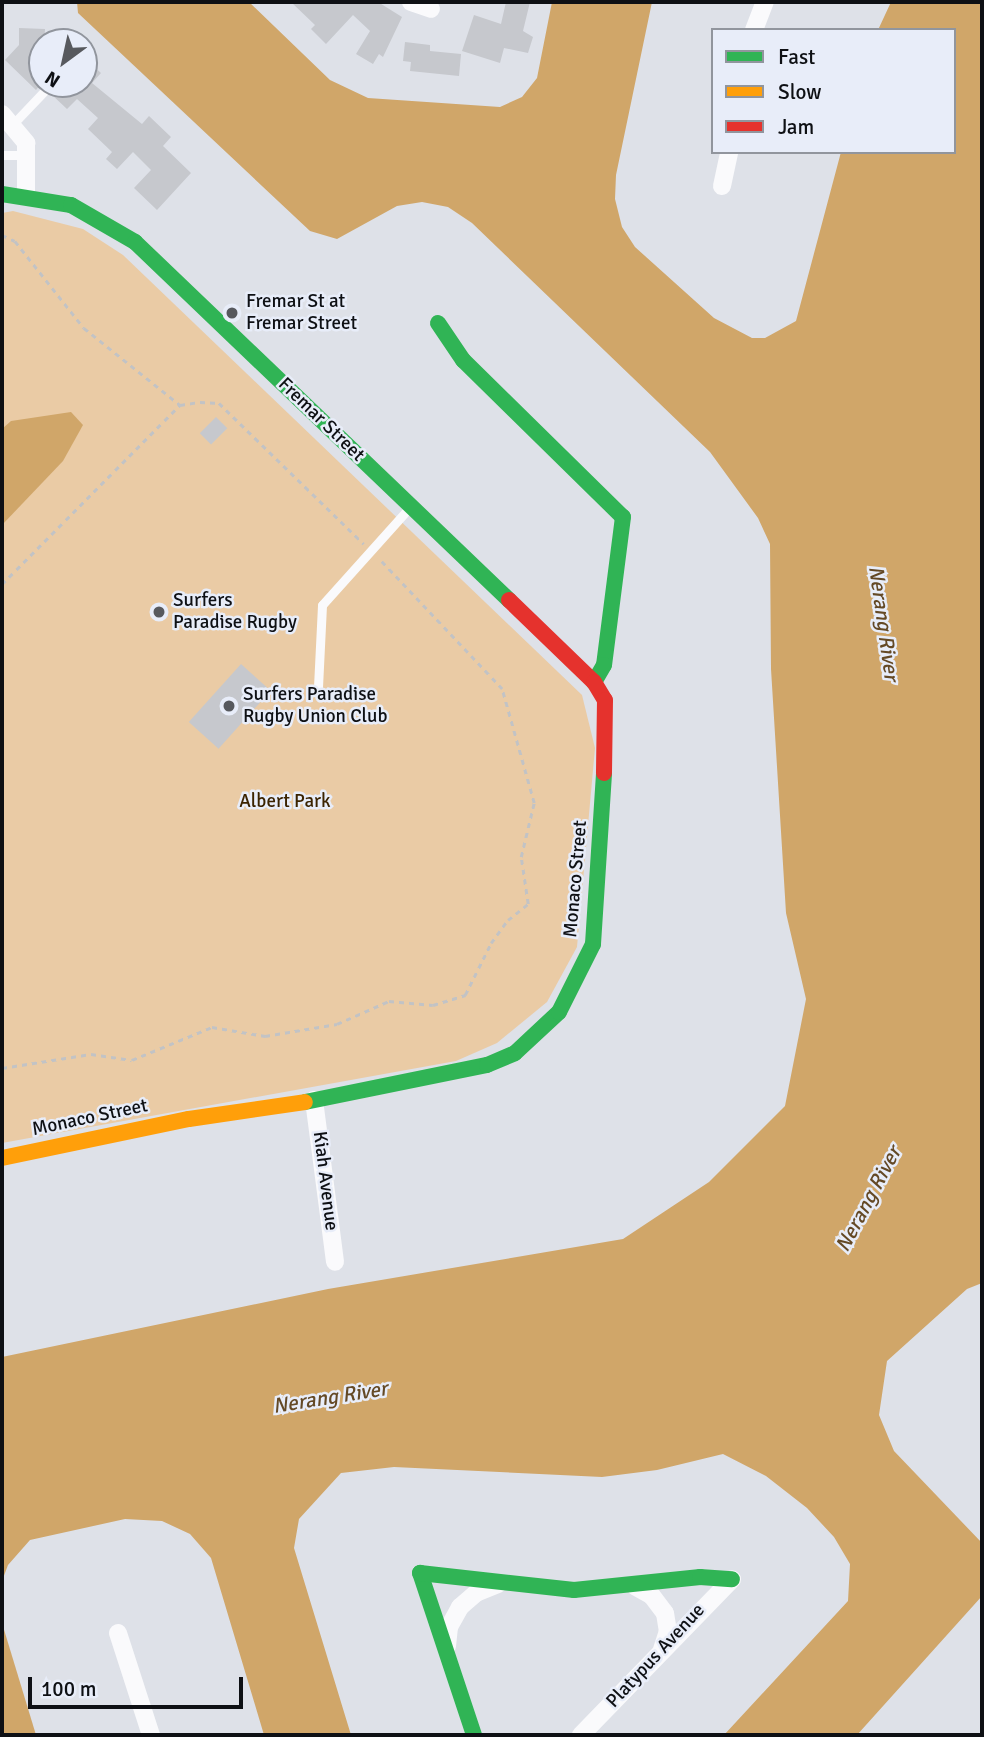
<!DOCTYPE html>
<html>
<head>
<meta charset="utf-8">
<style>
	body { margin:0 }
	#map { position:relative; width:984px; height:1737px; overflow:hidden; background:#dee1e8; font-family:Signika,sans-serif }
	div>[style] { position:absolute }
	.green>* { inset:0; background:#eacba5 }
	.water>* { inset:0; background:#d0a669 }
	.building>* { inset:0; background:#c6c8cd; transform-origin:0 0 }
	.path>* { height:2.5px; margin-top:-1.25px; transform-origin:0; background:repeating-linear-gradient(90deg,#c2c3c5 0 5px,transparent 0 10px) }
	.lane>* { height:9px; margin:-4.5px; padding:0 4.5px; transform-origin:4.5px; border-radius:4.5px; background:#fafafc }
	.street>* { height:18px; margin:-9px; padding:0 9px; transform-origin:9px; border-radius:9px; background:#fafafc }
	.fast>* { height:16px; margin:-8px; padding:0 8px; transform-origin:8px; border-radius:8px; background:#30b455 }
	.slow>* { height:16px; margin:-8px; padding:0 8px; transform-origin:8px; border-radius:8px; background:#ff9f0a }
	.jam>* { height:16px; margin:-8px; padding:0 8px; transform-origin:8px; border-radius:8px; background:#e5322d }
	.dots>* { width:19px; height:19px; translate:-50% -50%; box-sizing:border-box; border:4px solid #e8edf9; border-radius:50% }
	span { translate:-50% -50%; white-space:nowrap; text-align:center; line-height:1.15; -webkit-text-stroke:5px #e8edf9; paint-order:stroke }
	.poi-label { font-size:19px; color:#0e1014 }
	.left { translate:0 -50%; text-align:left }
	.street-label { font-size:19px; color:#0e1014 }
	.park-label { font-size:19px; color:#3b2300 }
	.water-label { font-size:21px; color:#644925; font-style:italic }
	.frame { position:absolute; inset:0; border:4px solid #0e1014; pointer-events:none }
	.legend { position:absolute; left:711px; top:28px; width:245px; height:126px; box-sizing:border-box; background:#e8edf9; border:2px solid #91959d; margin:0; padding:9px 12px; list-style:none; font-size:21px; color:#0e1014 }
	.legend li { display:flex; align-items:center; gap:14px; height:35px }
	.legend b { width:35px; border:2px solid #91959d }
	.north { position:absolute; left:28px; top:28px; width:70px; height:70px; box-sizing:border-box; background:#e8edf9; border:2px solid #91959d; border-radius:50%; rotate:213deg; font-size:19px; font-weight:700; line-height:28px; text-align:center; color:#0e1014 }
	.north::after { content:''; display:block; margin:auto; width:24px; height:32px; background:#57595e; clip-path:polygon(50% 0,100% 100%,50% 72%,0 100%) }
	.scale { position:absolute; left:28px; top:1677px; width:215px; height:32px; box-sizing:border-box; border:4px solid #0e1014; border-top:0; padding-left:9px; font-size:21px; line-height:24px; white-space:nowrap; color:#0e1014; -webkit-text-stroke:5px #e8edf9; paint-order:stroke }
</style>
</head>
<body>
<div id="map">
	<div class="green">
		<i style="clip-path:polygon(13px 211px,83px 229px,123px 255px,582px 695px,595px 748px,577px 947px,547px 1002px,497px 1043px,456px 1061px,2px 1143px,2px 213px)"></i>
	</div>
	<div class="water">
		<i style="clip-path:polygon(77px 2px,249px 2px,330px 80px,368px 98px,500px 107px,522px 97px,537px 78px,552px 2px,652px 2px,616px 175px,615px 199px,622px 227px,635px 247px,714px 318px,752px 338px,765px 338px,796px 321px,841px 152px,954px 152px,954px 30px,878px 30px,891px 2px,982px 2px,982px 1283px,967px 1289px,887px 1361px,879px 1415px,894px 1451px,982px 1543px,982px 1596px,857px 1735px,724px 1735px,848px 1601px,850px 1564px,834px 1537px,807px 1508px,766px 1476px,723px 1454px,657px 1470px,602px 1477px,394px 1467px,341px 1473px,299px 1519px,294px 1548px,351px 1735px,264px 1735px,211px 1558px,190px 1534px,162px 1521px,125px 1519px,30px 1540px,8px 1565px,2px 1581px,2px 1357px,328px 1289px,623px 1239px,709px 1182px,785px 1106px,806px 999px,786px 913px,771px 669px,770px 544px,758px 518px,710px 452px,472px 223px,448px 207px,422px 202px,397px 206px,337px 239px,310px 231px,78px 13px)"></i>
		<i style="clip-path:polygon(71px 412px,83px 425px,63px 461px,2px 525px,2px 429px,11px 421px)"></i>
		<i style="clip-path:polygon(2px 1623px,36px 1735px,2px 1735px)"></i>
	</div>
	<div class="building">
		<i style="clip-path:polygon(291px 2px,378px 2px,402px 17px,383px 57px,379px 54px,373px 64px,356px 54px,370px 31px,353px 15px,326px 44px,311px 29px,315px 25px)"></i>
		<i style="clip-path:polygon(506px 2px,530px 2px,523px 31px,533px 37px,528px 53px,504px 48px,500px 63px,462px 51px,474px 15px,501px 24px)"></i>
		<i style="clip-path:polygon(19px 28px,45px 29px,42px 83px,36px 90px,5px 60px,19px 45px)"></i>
		<i style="clip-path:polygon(405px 42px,430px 45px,430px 51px,461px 54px,459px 76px,410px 71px,411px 62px,403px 61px)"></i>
		<i style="clip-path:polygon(90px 63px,101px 73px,92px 83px,142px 124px,149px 116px,171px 137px,163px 146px,191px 173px,157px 210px,134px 188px,151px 170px,133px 152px,117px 169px,106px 159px,112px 152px,88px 129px,98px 118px,77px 99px,67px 109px,51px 94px,58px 84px,84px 84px,84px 69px)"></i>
		<i style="left:216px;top:417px;width:16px;height:23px;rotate:45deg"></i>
		<i style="left:241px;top:664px;width:40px;height:78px;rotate:42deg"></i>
	</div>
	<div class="path">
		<i style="left:2px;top:235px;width:14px;rotate:25deg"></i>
		<i style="left:15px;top:241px;width:111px;rotate:51.6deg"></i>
		<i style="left:84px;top:328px;width:123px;rotate:38.7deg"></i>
		<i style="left:2px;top:584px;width:252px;rotate:-45.2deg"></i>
		<i style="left:180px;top:405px;width:20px;rotate:-9deg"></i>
		<i style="left:200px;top:402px;width:19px;rotate:3deg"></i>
		<i style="left:219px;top:403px;width:202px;rotate:44.2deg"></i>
		<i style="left:2px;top:1068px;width:90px;rotate:-8.9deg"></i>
		<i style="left:91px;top:1054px;width:41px;rotate:8.3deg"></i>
		<i style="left:132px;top:1060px;width:87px;rotate:-22.4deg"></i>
		<i style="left:212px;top:1027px;width:54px;rotate:9.6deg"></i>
		<i style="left:265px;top:1036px;width:73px;rotate:-9.5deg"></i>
		<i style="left:337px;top:1024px;width:57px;rotate:-23.9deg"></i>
		<i style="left:389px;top:1001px;width:44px;rotate:5.2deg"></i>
		<i style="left:433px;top:1005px;width:34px;rotate:-17deg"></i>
		<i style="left:465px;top:995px;width:58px;rotate:-63.4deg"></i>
		<i style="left:491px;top:943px;width:29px;rotate:-54deg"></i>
		<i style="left:508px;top:920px;width:26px;rotate:-39deg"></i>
		<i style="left:528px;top:904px;width:48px;rotate:-98.5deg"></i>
		<i style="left:521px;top:857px;width:56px;rotate:-76.5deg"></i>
		<i style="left:534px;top:803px;width:118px;rotate:-105.7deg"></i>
		<i style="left:502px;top:689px;width:180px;rotate:-133.4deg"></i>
	</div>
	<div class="lane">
		<i style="left:13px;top:124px;width:55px;rotate:-46.5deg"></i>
		<i style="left:2px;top:155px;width:24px"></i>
		<i style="left:318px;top:687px;width:82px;rotate:-87.2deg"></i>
		<i style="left:322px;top:605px;width:132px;rotate:-48.1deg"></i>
	</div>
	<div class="street">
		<i style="left:411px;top:2px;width:21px;rotate:19deg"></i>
		<i style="left:754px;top:30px;width:30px;rotate:-69deg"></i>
		<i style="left:2px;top:114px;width:38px;rotate:50deg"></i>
		<i style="left:26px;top:143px;width:52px;rotate:90deg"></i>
		<i style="left:722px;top:186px;width:35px;rotate:-78deg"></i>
		<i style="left:314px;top:1100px;width:163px;rotate:82.6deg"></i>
		<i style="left:636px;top:1587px;width:18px;rotate:29deg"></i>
		<i style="left:652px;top:1596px;width:21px;rotate:53deg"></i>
		<i style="left:665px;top:1613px;width:18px;rotate:81deg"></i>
		<i style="left:668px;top:1631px;width:19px;rotate:108deg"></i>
		<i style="left:118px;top:1633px;width:107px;rotate:72.1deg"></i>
		<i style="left:447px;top:1646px;width:19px;rotate:-84deg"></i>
		<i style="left:449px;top:1627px;width:23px;rotate:-61deg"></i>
		<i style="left:460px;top:1607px;width:21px;rotate:-41deg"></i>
		<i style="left:476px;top:1593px;width:24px;rotate:-22deg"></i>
		<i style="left:581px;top:1735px;width:217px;rotate:-45.9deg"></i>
	</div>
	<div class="fast">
		<i style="left:2px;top:194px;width:70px;rotate:9.1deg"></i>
		<i style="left:71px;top:205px;width:74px;rotate:30deg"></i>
		<i style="left:135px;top:242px;width:518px;rotate:43.75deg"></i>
		<i style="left:438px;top:323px;width:45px;rotate:56deg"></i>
		<i style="left:463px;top:360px;width:224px;rotate:44.5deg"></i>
		<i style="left:623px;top:517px;width:149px;rotate:97.3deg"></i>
		<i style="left:604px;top:665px;width:20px;rotate:120deg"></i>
		<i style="left:305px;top:1102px;width:186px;rotate:-11.5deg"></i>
		<i style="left:487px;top:1065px;width:30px;rotate:-23deg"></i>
		<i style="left:515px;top:1053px;width:60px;rotate:-43deg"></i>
		<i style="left:559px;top:1012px;width:76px;rotate:-63.4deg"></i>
		<i style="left:593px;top:944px;width:171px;rotate:-86.3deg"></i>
		<i style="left:474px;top:1735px;width:171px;rotate:-108.4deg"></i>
		<i style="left:420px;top:1573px;width:155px;rotate:6.3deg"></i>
		<i style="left:574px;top:1590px;width:127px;rotate:-5.9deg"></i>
		<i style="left:700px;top:1577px;width:32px;rotate:4deg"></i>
	</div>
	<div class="slow">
		<i style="left:2px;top:1158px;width:191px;rotate:-11.8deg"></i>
		<i style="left:189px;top:1119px;width:117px;rotate:-8.3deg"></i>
	</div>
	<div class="jam">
		<i style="left:509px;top:600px;width:118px;rotate:44deg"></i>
		<i style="left:594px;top:682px;width:21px;rotate:59deg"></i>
		<i style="left:605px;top:700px;width:73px;rotate:90.8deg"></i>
	</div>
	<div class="dots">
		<i style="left:232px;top:313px;background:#57595e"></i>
		<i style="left:159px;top:612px;background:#57595e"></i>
		<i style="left:229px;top:706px;background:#57595e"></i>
	</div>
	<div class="poi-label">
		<span class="left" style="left:246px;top:313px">Fremar St at<br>Fremar Street</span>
		<span class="left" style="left:173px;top:612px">Surfers<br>Paradise Rugby</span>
		<span class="left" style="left:243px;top:706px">Surfers Paradise<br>Rugby Union Club</span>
	</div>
	<div class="street-label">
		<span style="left:321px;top:420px;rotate:44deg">Fremar Street</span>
		<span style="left:576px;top:879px;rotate:-85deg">Monaco Street</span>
		<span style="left:90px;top:1118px;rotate:-12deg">Monaco Street</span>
		<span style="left:325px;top:1181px;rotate:83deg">Kiah Avenue</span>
		<span style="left:656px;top:1656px;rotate:-47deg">Platypus Avenue</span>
	</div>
	<div class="park-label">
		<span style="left:285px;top:802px">Albert Park</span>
	</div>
	<div class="water-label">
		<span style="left:884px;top:623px;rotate:82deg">Nerang River</span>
		<span style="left:868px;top:1199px;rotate:-62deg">Nerang River</span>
		<span style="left:330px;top:1397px;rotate:-9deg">Nerang River</span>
	</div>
	<div class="frame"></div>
	<ul class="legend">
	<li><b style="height:9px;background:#30b455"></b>Fast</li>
	<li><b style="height:9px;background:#ff9f0a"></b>Slow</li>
	<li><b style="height:9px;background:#e5322d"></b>Jam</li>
	</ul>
	<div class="north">N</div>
	<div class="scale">100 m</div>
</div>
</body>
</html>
